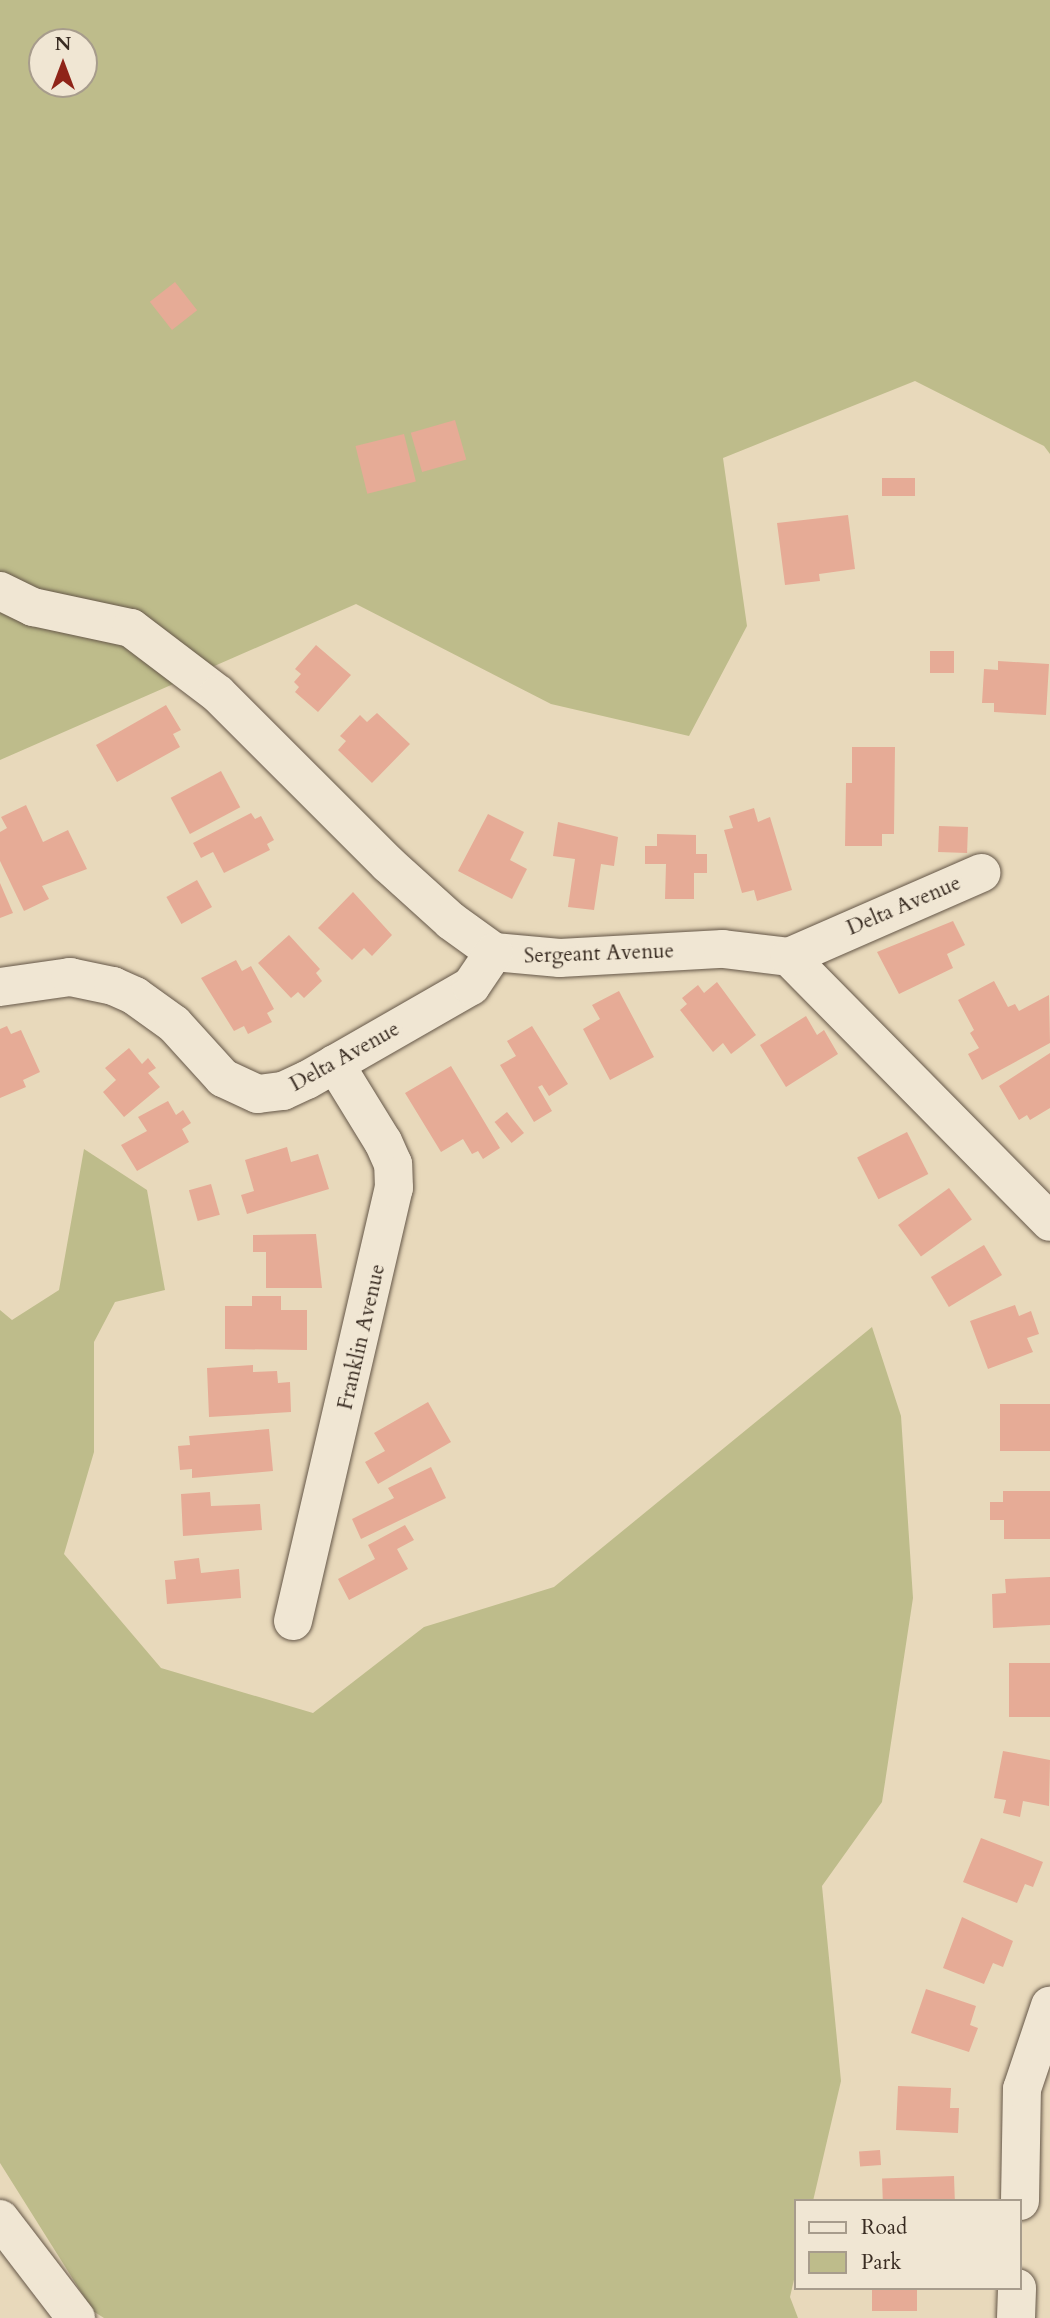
<!DOCTYPE html>
<html>
<head>
<meta charset="utf-8">
<style>
	body { margin:0 }
	#map { position:relative; width:1050px; height:2318px; overflow:hidden; background:#e8d9bb; font-family:Cardo,serif }
	div>[style] { position:absolute }
	.green>* { inset:0; background:#bebc8b }
	.building>* { inset:0; background:#e6ab96; transform-origin:0 0 }
	.roads { filter:drop-shadow(0 0 2px #655748) drop-shadow(0 0 2px #655748) }
	.minor>* { height:38px; margin:-19px; padding:0 19px; transform-origin:19px; border-radius:19px; background:#f0e6d3 }
	span { translate:-50% -50%; white-space:nowrap; text-align:center; line-height:1.15; -webkit-text-stroke:7px #f0e6d3; paint-order:stroke }
	.street-label { font-size:21px; color:#392c22 }
	.legend { position:absolute; left:794px; top:2199px; width:228px; height:91px; box-sizing:border-box; background:#f0e6d3; border:2px solid #a79c8c; margin:0; padding:9px 12px; list-style:none; font-size:21px; color:#392c22 }
	.legend li { display:flex; align-items:center; gap:14px; height:35px }
	.legend b { width:35px; border:2px solid #a79c8c }
	.north { position:absolute; left:28px; top:28px; width:70px; height:70px; box-sizing:border-box; background:#f0e6d3; border:2px solid #a79c8c; border-radius:50%; rotate:0deg; font-size:19px; font-weight:700; line-height:28px; text-align:center; color:#392c22 }
	.north::after { content:''; display:block; margin:auto; width:24px; height:32px; background:#8f2418; clip-path:polygon(50% 0,100% 100%,50% 72%,0 100%) }
</style>
</head>
<body>
<div id="map">
	<div class="green">
		<i style="clip-path:polygon(evenodd,0 0,1050px 0,1050px 454px,1044px 446px,915px 381px,723px 458px,747px 626px,689px 736px,551px 704px,356px 604px,0 760px,0 0,42px 42px,84px 42px,84px 84px,42px 84px,42px 42px)"></i>
		<i style="clip-path:polygon(84px 1149px,147px 1190px,165px 1290px,115px 1302px,94px 1342px,94px 1452px,64px 1554px,161px 1668px,313px 1713px,424px 1627px,554px 1587px,872px 1327px,901px 1416px,913px 1598px,882px 1802px,822px 1886px,841px 2081px,813px 2201px,796px 2201px,796px 2271px,790px 2297px,798px 2318px,104px 2318px,93px 2311px,0 2163px,0 1310px,12px 1320px,59px 1290px)"></i>
	</div>
	<div class="building">
		<i style="left:175px;top:282px;width:36px;height:32px;rotate:52deg"></i>
		<i style="left:455px;top:420px;width:41px;height:46px;rotate:74deg"></i>
		<i style="left:404px;top:434px;width:49px;height:50px;rotate:76deg"></i>
		<i style="left:915px;top:478px;width:18px;height:33px;rotate:90deg"></i>
		<i style="clip-path:polygon(848px 515px,855px 569px,819px 574px,820px 581px,785px 585px,777px 523px)"></i>
		<i style="clip-path:polygon(316px 645px,351px 675px,318px 712px,295px 692px,299px 687px,294px 682px,301px 674px,295px 669px)"></i>
		<i style="left:930px;top:651px;width:24px;height:22px"></i>
		<i style="clip-path:polygon(998px 661px,1049px 664px,1046px 715px,994px 712px,994px 703px,982px 703px,984px 669px,998px 670px)"></i>
		<i style="clip-path:polygon(166px 705px,181px 730px,173px 734px,180px 747px,117px 782px,96px 745px)"></i>
		<i style="clip-path:polygon(377px 713px,410px 744px,372px 783px,338px 750px,346px 741px,340px 736px,360px 715px,367px 722px)"></i>
		<i style="clip-path:polygon(852px 747px,895px 747px,894px 834px,882px 834px,882px 846px,845px 846px,846px 783px,852px 783px)"></i>
		<i style="left:221px;top:771px;width:41px;height:57px;rotate:62deg"></i>
		<i style="clip-path:polygon(26px 805px,43px 842px,68px 830px,87px 869px,42px 886px,49px 899px,24px 911px,0 861px,0 832px,7px 828px,1px 817px)"></i>
		<i style="clip-path:polygon(754px 808px,758px 822px,770px 817px,792px 890px,757px 901px,754px 890px,742px 893px,724px 830px,733px 828px,729px 816px)"></i>
		<i style="clip-path:polygon(251px 813px,255px 819px,261px 816px,274px 840px,267px 844px,270px 850px,224px 873px,213px 852px,201px 858px,193px 843px)"></i>
		<i style="clip-path:polygon(488px 814px,524px 832px,510px 860px,527px 869px,512px 899px,458px 871px)"></i>
		<i style="clip-path:polygon(558px 822px,618px 837px,614px 866px,601px 864px,594px 910px,568px 907px,575px 859px,553px 856px)"></i>
		<i style="left:939px;top:826px;width:29px;height:26px;rotate:2deg"></i>
		<i style="clip-path:polygon(657px 834px,696px 835px,696px 854px,707px 854px,707px 873px,694px 873px,694px 899px,665px 899px,666px 864px,645px 864px,645px 846px,657px 846px)"></i>
		<i style="left:197px;top:880px;width:31px;height:35px;rotate:61deg"></i>
		<i style="clip-path:polygon(0 883px,13px 913px,0 918px)"></i>
		<i style="clip-path:polygon(353px 892px,392px 935px,372px 956px,364px 948px,352px 960px,318px 928px)"></i>
		<i style="clip-path:polygon(953px 921px,965px 945px,947px 954px,953px 968px,899px 994px,877px 952px)"></i>
		<i style="clip-path:polygon(289px 935px,320px 969px,316px 973px,322px 981px,304px 998px,298px 992px,291px 998px,258px 963px)"></i>
		<i style="clip-path:polygon(236px 960px,242px 971px,251px 966px,274px 1009px,267px 1013px,272px 1022px,248px 1034px,244px 1026px,234px 1031px,201px 978px)"></i>
		<i style="clip-path:polygon(994px 981px,1008px 1007px,1015px 1004px,1019px 1011px,1049px 995px,1050px 1043px,982px 1080px,968px 1054px,979px 1048px,970px 1033px,974px 1030px,958px 1000px)"></i>
		<i style="clip-path:polygon(717px 982px,756px 1035px,731px 1054px,723px 1043px,713px 1052px,680px 1010px,687px 1004px,682px 998px,698px 985px,704px 993px)"></i>
		<i style="clip-path:polygon(619px 991px,654px 1057px,610px 1080px,583px 1029px,600px 1019px,592px 1005px)"></i>
		<i style="clip-path:polygon(806px 1016px,817px 1035px,824px 1030px,838px 1054px,786px 1087px,760px 1045px)"></i>
		<i style="clip-path:polygon(7px 1026px,11px 1034px,21px 1030px,40px 1072px,23px 1080px,26px 1087px,0 1098px,0 1029px)"></i>
		<i style="clip-path:polygon(532px 1026px,568px 1084px,549px 1096px,542px 1085px,538px 1087px,552px 1111px,534px 1122px,500px 1065px,516px 1056px,507px 1041px)"></i>
		<i style="clip-path:polygon(129px 1048px,142px 1064px,148px 1058px,156px 1068px,148px 1073px,160px 1087px,124px 1117px,103px 1092px,116px 1080px,105px 1068px)"></i>
		<i style="clip-path:polygon(1050px 1053px,1050px 1108px,1030px 1120px,1027px 1115px,1019px 1120px,999px 1086px)"></i>
		<i style="clip-path:polygon(451px 1066px,500px 1148px,483px 1159px,478px 1151px,472px 1154px,463px 1139px,441px 1152px,405px 1093px)"></i>
		<i style="clip-path:polygon(168px 1101px,176px 1115px,183px 1110px,191px 1123px,182px 1129px,189px 1142px,137px 1171px,121px 1145px,147px 1131px,138px 1117px)"></i>
		<i style="left:507px;top:1112px;width:27px;height:16px;rotate:51deg"></i>
		<i style="left:907px;top:1132px;width:47px;height:56px;rotate:63deg"></i>
		<i style="clip-path:polygon(287px 1147px,291px 1162px,318px 1154px,329px 1189px,247px 1214px,241px 1195px,254px 1191px,245px 1160px)"></i>
		<i style="left:211px;top:1184px;width:32px;height:23px;rotate:74deg"></i>
		<i style="left:949px;top:1188px;width:39px;height:63px;rotate:54deg"></i>
		<i style="clip-path:polygon(316px 1234px,322px 1288px,266px 1288px,266px 1252px,253px 1252px,253px 1235px)"></i>
		<i style="left:984px;top:1245px;width:35px;height:62px;rotate:59deg"></i>
		<i style="clip-path:polygon(252px 1296px,281px 1296px,281px 1310px,307px 1310px,307px 1350px,225px 1349px,225px 1306px,252px 1306px)"></i>
		<i style="clip-path:polygon(1015px 1305px,1019px 1316px,1031px 1311px,1039px 1334px,1027px 1338px,1033px 1352px,988px 1369px,970px 1321px)"></i>
		<i style="clip-path:polygon(253px 1365px,253px 1372px,277px 1371px,278px 1383px,290px 1382px,291px 1412px,209px 1417px,207px 1368px)"></i>
		<i style="clip-path:polygon(428px 1402px,451px 1442px,378px 1484px,365px 1462px,385px 1451px,374px 1433px)"></i>
		<i style="left:1000px;top:1404px;width:50px;height:47px"></i>
		<i style="clip-path:polygon(269px 1429px,273px 1471px,192px 1478px,192px 1469px,180px 1470px,178px 1446px,190px 1445px,189px 1436px)"></i>
		<i style="clip-path:polygon(431px 1467px,446px 1498px,361px 1539px,352px 1519px,394px 1498px,388px 1488px)"></i>
		<i style="clip-path:polygon(1003px 1491px,1050px 1491px,1050px 1539px,1004px 1539px,1004px 1520px,990px 1520px,990px 1502px,1003px 1502px)"></i>
		<i style="clip-path:polygon(210px 1492px,211px 1506px,260px 1504px,262px 1530px,183px 1536px,181px 1494px)"></i>
		<i style="clip-path:polygon(405px 1525px,414px 1540px,397px 1549px,408px 1569px,349px 1600px,338px 1579px,375px 1559px,368px 1545px)"></i>
		<i style="clip-path:polygon(199px 1558px,201px 1573px,239px 1569px,241px 1598px,167px 1604px,165px 1580px,176px 1579px,174px 1561px)"></i>
		<i style="clip-path:polygon(1050px 1577px,1050px 1625px,993px 1628px,992px 1594px,1006px 1593px,1005px 1579px)"></i>
		<i style="left:1050px;top:1663px;width:54px;height:41px;rotate:90deg"></i>
		<i style="clip-path:polygon(1003px 1751px,1050px 1760px,1049px 1806px,1023px 1801px,1020px 1817px,1003px 1813px,1006px 1800px,994px 1798px)"></i>
		<i style="clip-path:polygon(981px 1838px,1043px 1862px,1033px 1887px,1025px 1884px,1017px 1903px,963px 1882px)"></i>
		<i style="clip-path:polygon(962px 1917px,1013px 1941px,1003px 1967px,993px 1963px,984px 1984px,943px 1968px)"></i>
		<i style="clip-path:polygon(926px 1989px,976px 2006px,970px 2025px,978px 2028px,969px 2052px,911px 2033px)"></i>
		<i style="clip-path:polygon(898px 2086px,951px 2088px,950px 2108px,959px 2108px,958px 2133px,896px 2130px)"></i>
		<i style="left:880px;top:2150px;width:15px;height:21px;rotate:86deg"></i>
		<i style="left:954px;top:2176px;width:25px;height:72px;rotate:88deg"></i>
		<i style="left:872px;top:2288px;width:45px;height:23px"></i>
	</div>
	<div class="roads">
		<div class="minor">
			<i style="left:0;top:591px;width:37px;rotate:26deg"></i>
			<i style="left:33px;top:607px;width:100px;rotate:12.1deg"></i>
			<i style="left:131px;top:628px;width:109px;rotate:37.2deg"></i>
			<i style="left:218px;top:694px;width:240px;rotate:45deg"></i>
			<i style="left:388px;top:864px;width:85px;rotate:42.1deg"></i>
			<i style="left:451px;top:921px;width:53px;rotate:35.8deg"></i>
			<i style="left:494px;top:952px;width:66px;rotate:5.2deg"></i>
			<i style="left:560px;top:958px;width:163px;rotate:-3.2deg"></i>
			<i style="left:723px;top:949px;width:66px;rotate:6.9deg"></i>
			<i style="left:789px;top:957px;width:372px;rotate:45.4deg"></i>
			<i style="left:789px;top:957px;width:210px;rotate:-23.6deg"></i>
			<i style="left:0;top:987px;width:71px;rotate:-8.1deg"></i>
			<i style="left:70px;top:977px;width:44px;rotate:11.8deg"></i>
			<i style="left:113px;top:986px;width:24px;rotate:24deg"></i>
			<i style="left:135px;top:996px;width:48px;rotate:35.7deg"></i>
			<i style="left:174px;top:1024px;width:73px;rotate:47.8deg"></i>
			<i style="left:223px;top:1078px;width:38px;rotate:25deg"></i>
			<i style="left:258px;top:1094px;width:25px;rotate:-7deg"></i>
			<i style="left:283px;top:1091px;width:26px;rotate:-25deg"></i>
			<i style="left:307px;top:1080px;width:189px;rotate:-29.8deg"></i>
			<i style="left:471px;top:986px;width:41px;rotate:-55.9deg"></i>
			<i style="left:293px;top:1621px;width:445px;rotate:-76.9deg"></i>
			<i style="left:394px;top:1188px;width:24px;rotate:-92deg"></i>
			<i style="left:393px;top:1164px;width:24px;rotate:-114deg"></i>
			<i style="left:383px;top:1142px;width:92px;rotate:-121.6deg"></i>
			<i style="left:1020px;top:2201px;width:112px;rotate:-89deg"></i>
			<i style="left:1022px;top:2089px;width:88px;rotate:-71.4deg"></i>
			<i style="left:0;top:2219px;width:125px;rotate:52.5deg"></i>
			<i style="left:1016px;top:2318px;width:30px;rotate:-88deg"></i>
		</div>
	</div>
	<div class="street-label">
		<span style="left:904px;top:906px;rotate:-23deg">Delta Avenue</span>
		<span style="left:599px;top:954px;rotate:-2deg">Sergeant Avenue</span>
		<span style="left:345px;top:1057px;rotate:-29deg">Delta Avenue</span>
		<span style="left:362px;top:1337px;rotate:-77deg">Franklin Avenue</span>
	</div>
	<ul class="legend">
	<li><b style="height:9px;background:#f0e6d3"></b>Road</li>
	<li><b style="height:19px;background:#bebc8b"></b>Park</li>
	</ul>
	<div class="north">N</div>
</div>
</body>
</html>
